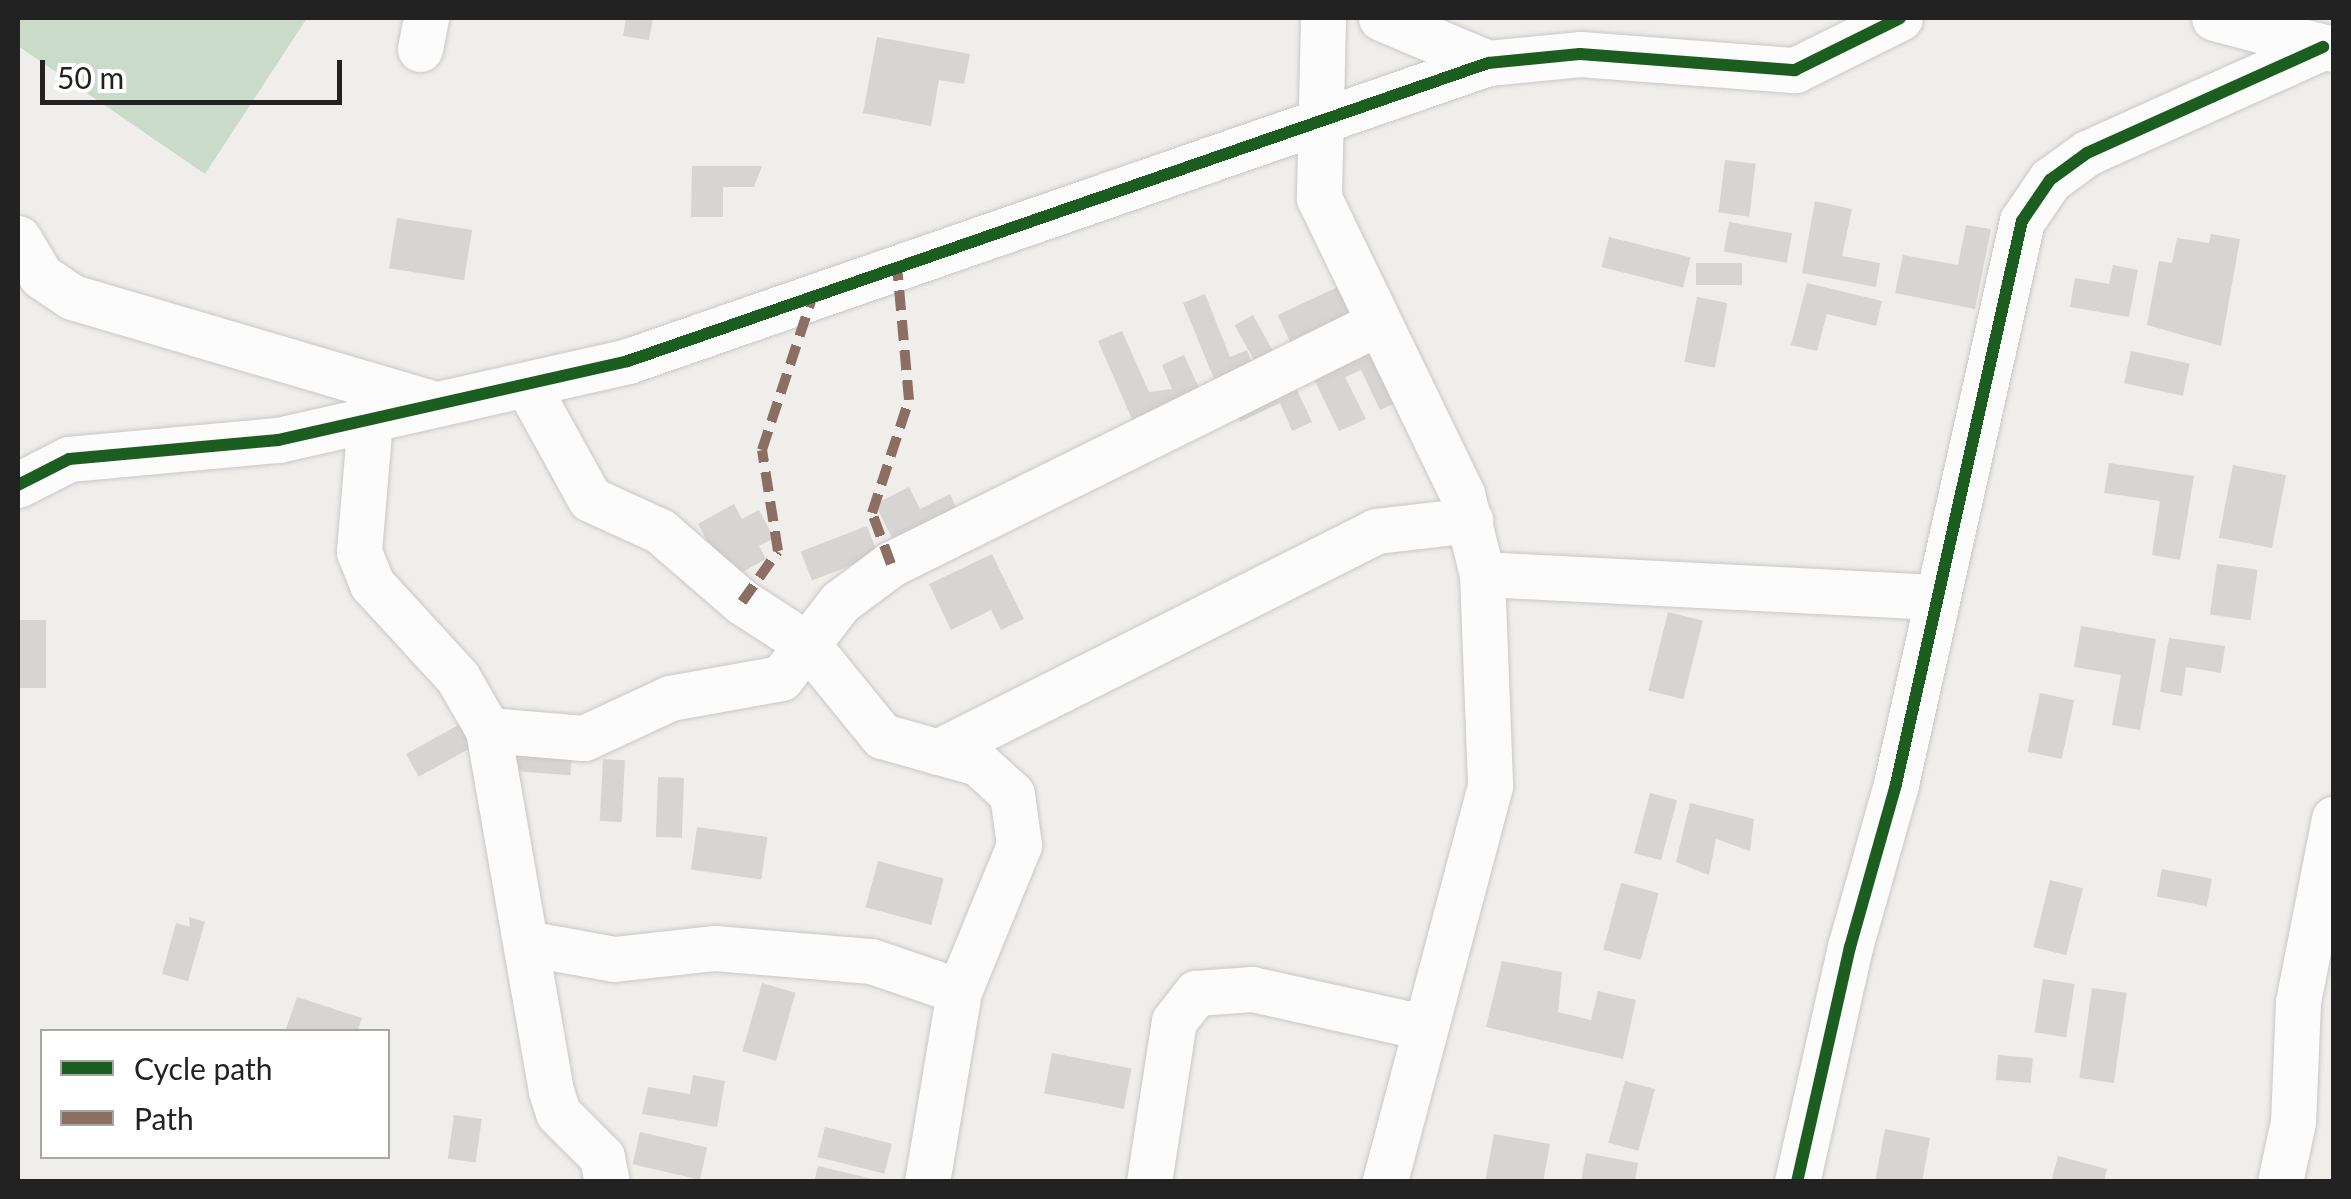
<!DOCTYPE html>
<html>
<head>
<meta charset="utf-8">
<style>
	body { margin:0 }
	#map { position:relative; width:2351px; height:1199px; overflow:hidden; background:#f0eeeb; font-family:Lato,sans-serif }
	div>[style] { position:absolute }
	.cemetery>* { inset:0; background:#cadbca }
	.building>* { inset:0; background:#d7d4d2; transform-origin:0 0 }
	.roads { filter:drop-shadow(0 0 2px #c9c8c7) drop-shadow(0 0 2px #c9c8c7) }
	.minor>* { height:45px; margin:-22.5px; padding:0 22.5px; transform-origin:22.5px; border-radius:22.5px; background:#fdfcfc }
	.quiet>* { height:10px; margin-top:-5px; transform-origin:0; background:repeating-linear-gradient(90deg,#8d6e63 0 20px,transparent 0 30px) }
	.cycleway>* { height:12px; margin:-6px; padding:0 6px; transform-origin:6px; border-radius:6px; background:#1b5e20 }
	span { translate:-50% -50%; white-space:nowrap; text-align:center; line-height:1.15; -webkit-text-stroke:9px #fff; paint-order:stroke }
	.frame { position:absolute; inset:0; border:20px solid #222; pointer-events:none }
	.legend { position:absolute; left:40px; top:1029px; width:350px; height:130px; box-sizing:border-box; background:#fff; border:2px solid #a7a7a7; margin:0; padding:12px 18px; list-style:none; font-size:30px; color:#222 }
	.legend li { display:flex; align-items:center; gap:20px; height:50px }
	.legend b { width:50px; border:2px solid #a7a7a7 }
	.scale { position:absolute; left:40px; top:60px; width:302px; height:45px; box-sizing:border-box; border:5px solid #222; border-top:0; padding-left:12px; font-size:30px; line-height:35px; white-space:nowrap; color:#222; -webkit-text-stroke:8px #fff; paint-order:stroke }
</style>
</head>
<body>
<div id="map">
	<div class="cemetery">
		<i style="clip-path:polygon(18px 18px,307px 18px,205px 174px,18px 46px)"></i>
	</div>
	<div class="building">
		<i style="clip-path:polygon(626px 18px,653px 18px,649px 40px,623px 36px)"></i>
		<i style="clip-path:polygon(877px 37px,970px 54px,964px 84px,939px 80px,931px 126px,863px 113px)"></i>
		<i style="left:1725px;top:160px;width:31px;height:53px;rotate:7deg"></i>
		<i style="clip-path:polygon(692px 166px,762px 166px,754px 187px,723px 187px,723px 217px,691px 217px)"></i>
		<i style="clip-path:polygon(1815px 201px,1852px 209px,1842px 256px,1880px 263px,1876px 287px,1802px 273px)"></i>
		<i style="left:397px;top:218px;width:76px;height:51px;rotate:9deg"></i>
		<i style="left:1729px;top:222px;width:64px;height:30px;rotate:10deg"></i>
		<i style="clip-path:polygon(1966px 225px,1991px 229px,1975px 309px,1895px 293px,1903px 255px,1958px 265px)"></i>
		<i style="clip-path:polygon(2211px 234px,2240px 239px,2221px 346px,2147px 325px,2159px 261px,2172px 263px,2177px 238px,2209px 243px)"></i>
		<i style="left:1609px;top:237px;width:84px;height:31px;rotate:14deg"></i>
		<i style="left:1696px;top:263px;width:46px;height:22px"></i>
		<i style="clip-path:polygon(2113px 265px,2138px 270px,2129px 317px,2070px 307px,2075px 278px,2109px 284px)"></i>
		<i style="clip-path:polygon(1807px 283px,1882px 301px,1876px 326px,1827px 314px,1817px 351px,1791px 345px)"></i>
		<i style="left:1342px;top:285px;width:40px;height:71px;rotate:65deg"></i>
		<i style="clip-path:polygon(1205px 294px,1230px 357px,1247px 350px,1256px 374px,1218px 389px,1183px 303px)"></i>
		<i style="left:1697px;top:297px;width:31px;height:66px;rotate:11deg"></i>
		<i style="left:1253px;top:315px;width:51px;height:21px;rotate:61deg"></i>
		<i style="clip-path:polygon(1122px 331px,1149px 392px,1172px 389px,1162px 365px,1184px 355px,1203px 397px,1135px 426px,1098px 341px)"></i>
		<i style="clip-path:polygon(1373px 333px,1405px 399px,1380px 410px,1361px 370px,1345px 377px,1366px 419px,1339px 431px,1307px 365px)"></i>
		<i style="left:2131px;top:351px;width:60px;height:33px;rotate:12deg"></i>
		<i style="clip-path:polygon(1290px 375px,1312px 422px,1292px 431px,1280px 403px,1240px 422px,1231px 403px)"></i>
		<i style="clip-path:polygon(2109px 463px,2194px 476px,2180px 560px,2152px 555px,2160px 501px,2104px 493px)"></i>
		<i style="left:2233px;top:465px;width:54px;height:74px;rotate:11deg"></i>
		<i style="clip-path:polygon(909px 487px,920px 509px,950px 494px,960px 516px,897px 548px,875px 504px)"></i>
		<i style="clip-path:polygon(734px 504px,742px 519px,759px 510px,774px 538px,759px 546px,766px 559px,728px 580px,698px 524px)"></i>
		<i style="left:867px;top:526px;width:31px;height:71px;rotate:69deg"></i>
		<i style="clip-path:polygon(992px 554px,1024px 619px,1001px 630px,991px 610px,951px 630px,929px 584px)"></i>
		<i style="left:2217px;top:564px;width:41px;height:51px;rotate:8deg"></i>
		<i style="left:1668px;top:612px;width:36px;height:81px;rotate:14deg"></i>
		<i style="left:18px;top:620px;width:28px;height:68px"></i>
		<i style="clip-path:polygon(2081px 626px,2156px 639px,2140px 730px,2112px 725px,2121px 675px,2074px 667px)"></i>
		<i style="clip-path:polygon(2169px 638px,2225px 646px,2221px 673px,2186px 667px,2182px 696px,2160px 692px)"></i>
		<i style="left:2040px;top:693px;width:35px;height:60px;rotate:12deg"></i>
		<i style="left:462px;top:723px;width:26px;height:64px;rotate:61deg"></i>
		<i style="left:512px;top:750px;width:60px;height:21px;rotate:4deg"></i>
		<i style="left:603px;top:759px;width:22px;height:62px;rotate:3deg"></i>
		<i style="left:658px;top:777px;width:26px;height:60px;rotate:2deg"></i>
		<i style="left:1650px;top:793px;width:28px;height:62px;rotate:15deg"></i>
		<i style="clip-path:polygon(1690px 803px,1754px 819px,1750px 851px,1716px 839px,1709px 875px,1676px 862px)"></i>
		<i style="left:697px;top:827px;width:71px;height:43px;rotate:8deg"></i>
		<i style="left:878px;top:861px;width:68px;height:48px;rotate:15deg"></i>
		<i style="left:2162px;top:869px;width:51px;height:28px;rotate:11deg"></i>
		<i style="left:2050px;top:880px;width:34px;height:69px;rotate:14deg"></i>
		<i style="left:1621px;top:883px;width:39px;height:69px;rotate:15deg"></i>
		<i style="clip-path:polygon(189px 917px,205px 922px,188px 981px,162px 974px,176px 923px,190px 927px)"></i>
		<i style="clip-path:polygon(1502px 961px,1562px 972px,1558px 1012px,1591px 1020px,1598px 991px,1636px 1000px,1623px 1059px,1486px 1027px)"></i>
		<i style="left:2043px;top:979px;width:32px;height:54px;rotate:9deg"></i>
		<i style="left:762px;top:983px;width:35px;height:71px;rotate:16deg"></i>
		<i style="left:2092px;top:988px;width:35px;height:91px;rotate:8deg"></i>
		<i style="clip-path:polygon(297px 997px,362px 1018px,357px 1032px,285px 1032px)"></i>
		<i style="left:1052px;top:1053px;width:81px;height:41px;rotate:11deg"></i>
		<i style="left:1998px;top:1055px;width:35px;height:25px;rotate:5deg"></i>
		<i style="clip-path:polygon(693px 1075px,725px 1081px,717px 1127px,642px 1114px,648px 1087px,690px 1094px)"></i>
		<i style="left:1625px;top:1081px;width:31px;height:64px;rotate:15deg"></i>
		<i style="left:454px;top:1115px;width:28px;height:44px;rotate:8deg"></i>
		<i style="left:825px;top:1127px;width:69px;height:31px;rotate:14deg"></i>
		<i style="clip-path:polygon(1885px 1129px,1930px 1138px,1922px 1182px,1875px 1182px)"></i>
		<i style="left:640px;top:1132px;width:69px;height:33px;rotate:13deg"></i>
		<i style="clip-path:polygon(1494px 1134px,1550px 1144px,1543px 1182px,1485px 1182px)"></i>
		<i style="clip-path:polygon(1586px 1153px,1638px 1163px,1635px 1182px,1581px 1182px)"></i>
		<i style="clip-path:polygon(2058px 1156px,2107px 1169px,2104px 1182px,2051px 1182px)"></i>
		<i style="clip-path:polygon(818px 1166px,877px 1180px,877px 1182px,814px 1182px)"></i>
	</div>
	<div class="roads">
		<div class="minor">
			<i style="left:1323px;top:18px;width:180px;rotate:91.3deg"></i>
			<i style="left:1319px;top:198px;width:329px;rotate:64.2deg"></i>
			<i style="left:1462px;top:494px;width:82px;rotate:76deg"></i>
			<i style="left:1482px;top:574px;width:212px;rotate:87.8deg"></i>
			<i style="left:1490px;top:786px;width:410px;rotate:104.9deg"></i>
			<i style="left:1381px;top:18px;width:116px;rotate:22.8deg"></i>
			<i style="left:2214px;top:18px;width:122px;rotate:14.7deg"></i>
			<i style="left:420px;top:49px;width:32px;rotate:-79deg"></i>
			<i style="left:18px;top:238px;width:44px;rotate:58.8deg"></i>
			<i style="left:41px;top:276px;width:37px;rotate:34deg"></i>
			<i style="left:72px;top:297px;width:375px;rotate:16.4deg"></i>
			<i style="left:527px;top:385px;width:130px;rotate:61.1deg"></i>
			<i style="left:590px;top:499px;width:77px;rotate:24.6deg"></i>
			<i style="left:660px;top:531px;width:108px;rotate:40.9deg"></i>
			<i style="left:742px;top:602px;width:77px;rotate:32.9deg"></i>
			<i style="left:807px;top:644px;width:119px;rotate:50.8deg"></i>
			<i style="left:882px;top:736px;width:100px;rotate:15.7deg"></i>
			<i style="left:978px;top:763px;width:46px;rotate:42.4deg"></i>
			<i style="left:1012px;top:794px;width:51px;rotate:82.2deg"></i>
			<i style="left:1019px;top:845px;width:158px;rotate:112.3deg"></i>
			<i style="left:959px;top:991px;width:194px;rotate:99.5deg"></i>
			<i style="left:370px;top:420px;width:132px;rotate:94.8deg"></i>
			<i style="left:359px;top:552px;width:35px;rotate:68deg"></i>
			<i style="left:372px;top:584px;width:127px;rotate:47.5deg"></i>
			<i style="left:458px;top:678px;width:60px;rotate:60deg"></i>
			<i style="left:488px;top:730px;width:366px;rotate:80.1deg"></i>
			<i style="left:551px;top:1091px;width:23px;rotate:72deg"></i>
			<i style="left:558px;top:1113px;width:62px;rotate:45deg"></i>
			<i style="left:602px;top:1157px;width:25px;rotate:79deg"></i>
			<i style="left:18px;top:485px;width:57px;rotate:-27deg"></i>
			<i style="left:69px;top:459px;width:210px;rotate:-5.2deg"></i>
			<i style="left:278px;top:440px;width:359px;rotate:-12.7deg"></i>
			<i style="left:628px;top:361px;width:910px;rotate:-19.11deg"></i>
			<i style="left:1488px;top:63px;width:92px;rotate:-5.6deg"></i>
			<i style="left:1580px;top:54px;width:216px;rotate:4.3deg"></i>
			<i style="left:1795px;top:70px;width:117px;rotate:-26.3deg"></i>
			<i style="left:1482px;top:574px;width:456px;rotate:2.9deg"></i>
			<i style="left:488px;top:730px;width:96px;rotate:4.8deg"></i>
			<i style="left:584px;top:738px;width:95px;rotate:-24.9deg"></i>
			<i style="left:670px;top:698px;width:113px;rotate:-10.2deg"></i>
			<i style="left:781px;top:678px;width:96px;rotate:-52.2deg"></i>
			<i style="left:840px;top:602px;width:64px;rotate:-36.7deg"></i>
			<i style="left:891px;top:564px;width:543px;rotate:-26.33deg"></i>
			<i style="left:937px;top:752px;width:491px;rotate:-26.7deg"></i>
			<i style="left:1376px;top:531px;width:95px;rotate:-6.7deg"></i>
			<i style="left:526px;top:943px;width:89px;rotate:10.3deg"></i>
			<i style="left:614px;top:959px;width:102px;rotate:-6.2deg"></i>
			<i style="left:715px;top:948px;width:157px;rotate:4.8deg"></i>
			<i style="left:871px;top:961px;width:93px;rotate:18.8deg"></i>
			<i style="left:1149px;top:1182px;width:163px;rotate:-81.2deg"></i>
			<i style="left:1174px;top:1021px;width:36px;rotate:-52deg"></i>
			<i style="left:1196px;top:993px;width:56px;rotate:-4.1deg"></i>
			<i style="left:1252px;top:989px;width:176px;rotate:12.5deg"></i>
			<i style="left:1797px;top:1182px;width:241px;rotate:-77.3deg"></i>
			<i style="left:1850px;top:947px;width:169px;rotate:-74.2deg"></i>
			<i style="left:1896px;top:784px;width:577px;rotate:-77.39deg"></i>
			<i style="left:2022px;top:221px;width:50px;rotate:-55.7deg"></i>
			<i style="left:2050px;top:180px;width:46px;rotate:-36.1deg"></i>
			<i style="left:2087px;top:153px;width:259px;rotate:-24.2deg"></i>
			<i style="left:2280px;top:1182px;width:61px;rotate:-77.8deg"></i>
			<i style="left:2293px;top:1122px;width:120px;rotate:-87.6deg"></i>
			<i style="left:2298px;top:1002px;width:187px;rotate:-78.9deg"></i>
		</div>
	</div>
	<div class="quiet">
		<i style="left:891px;top:564px;width:54px;rotate:-110.4deg"></i>
		<i style="left:872px;top:513px;width:119px;rotate:-71.9deg"></i>
		<i style="left:909px;top:400px;width:136px;rotate:-95.1deg"></i>
		<i style="left:742px;top:602px;width:62px;rotate:-54.8deg"></i>
		<i style="left:778px;top:551px;width:102px;rotate:-99deg"></i>
		<i style="left:762px;top:450px;width:157px;rotate:-71.8deg"></i>
	</div>
	<div class="cycleway">
		<i style="left:18px;top:485px;width:57px;rotate:-27deg"></i>
		<i style="left:69px;top:459px;width:210px;rotate:-5.2deg"></i>
		<i style="left:278px;top:440px;width:359px;rotate:-12.7deg"></i>
		<i style="left:628px;top:361px;width:910px;rotate:-19.11deg"></i>
		<i style="left:1488px;top:63px;width:92px;rotate:-5.6deg"></i>
		<i style="left:1580px;top:54px;width:216px;rotate:4.3deg"></i>
		<i style="left:1795px;top:70px;width:117px;rotate:-26.3deg"></i>
		<i style="left:1797px;top:1182px;width:241px;rotate:-77.3deg"></i>
		<i style="left:1850px;top:947px;width:169px;rotate:-74.2deg"></i>
		<i style="left:1896px;top:784px;width:577px;rotate:-77.39deg"></i>
		<i style="left:2022px;top:221px;width:50px;rotate:-55.7deg"></i>
		<i style="left:2050px;top:180px;width:46px;rotate:-36.1deg"></i>
		<i style="left:2087px;top:153px;width:259px;rotate:-24.2deg"></i>
	</div>
	<div class="frame"></div>
	<ul class="legend">
	<li><b style="height:12px;background:#1b5e20"></b>Cycle path</li>
	<li><b style="height:12px;background:#8d6e63"></b>Path</li>
	</ul>
	<div class="scale">50 m</div>
</div>
</body>
</html>
